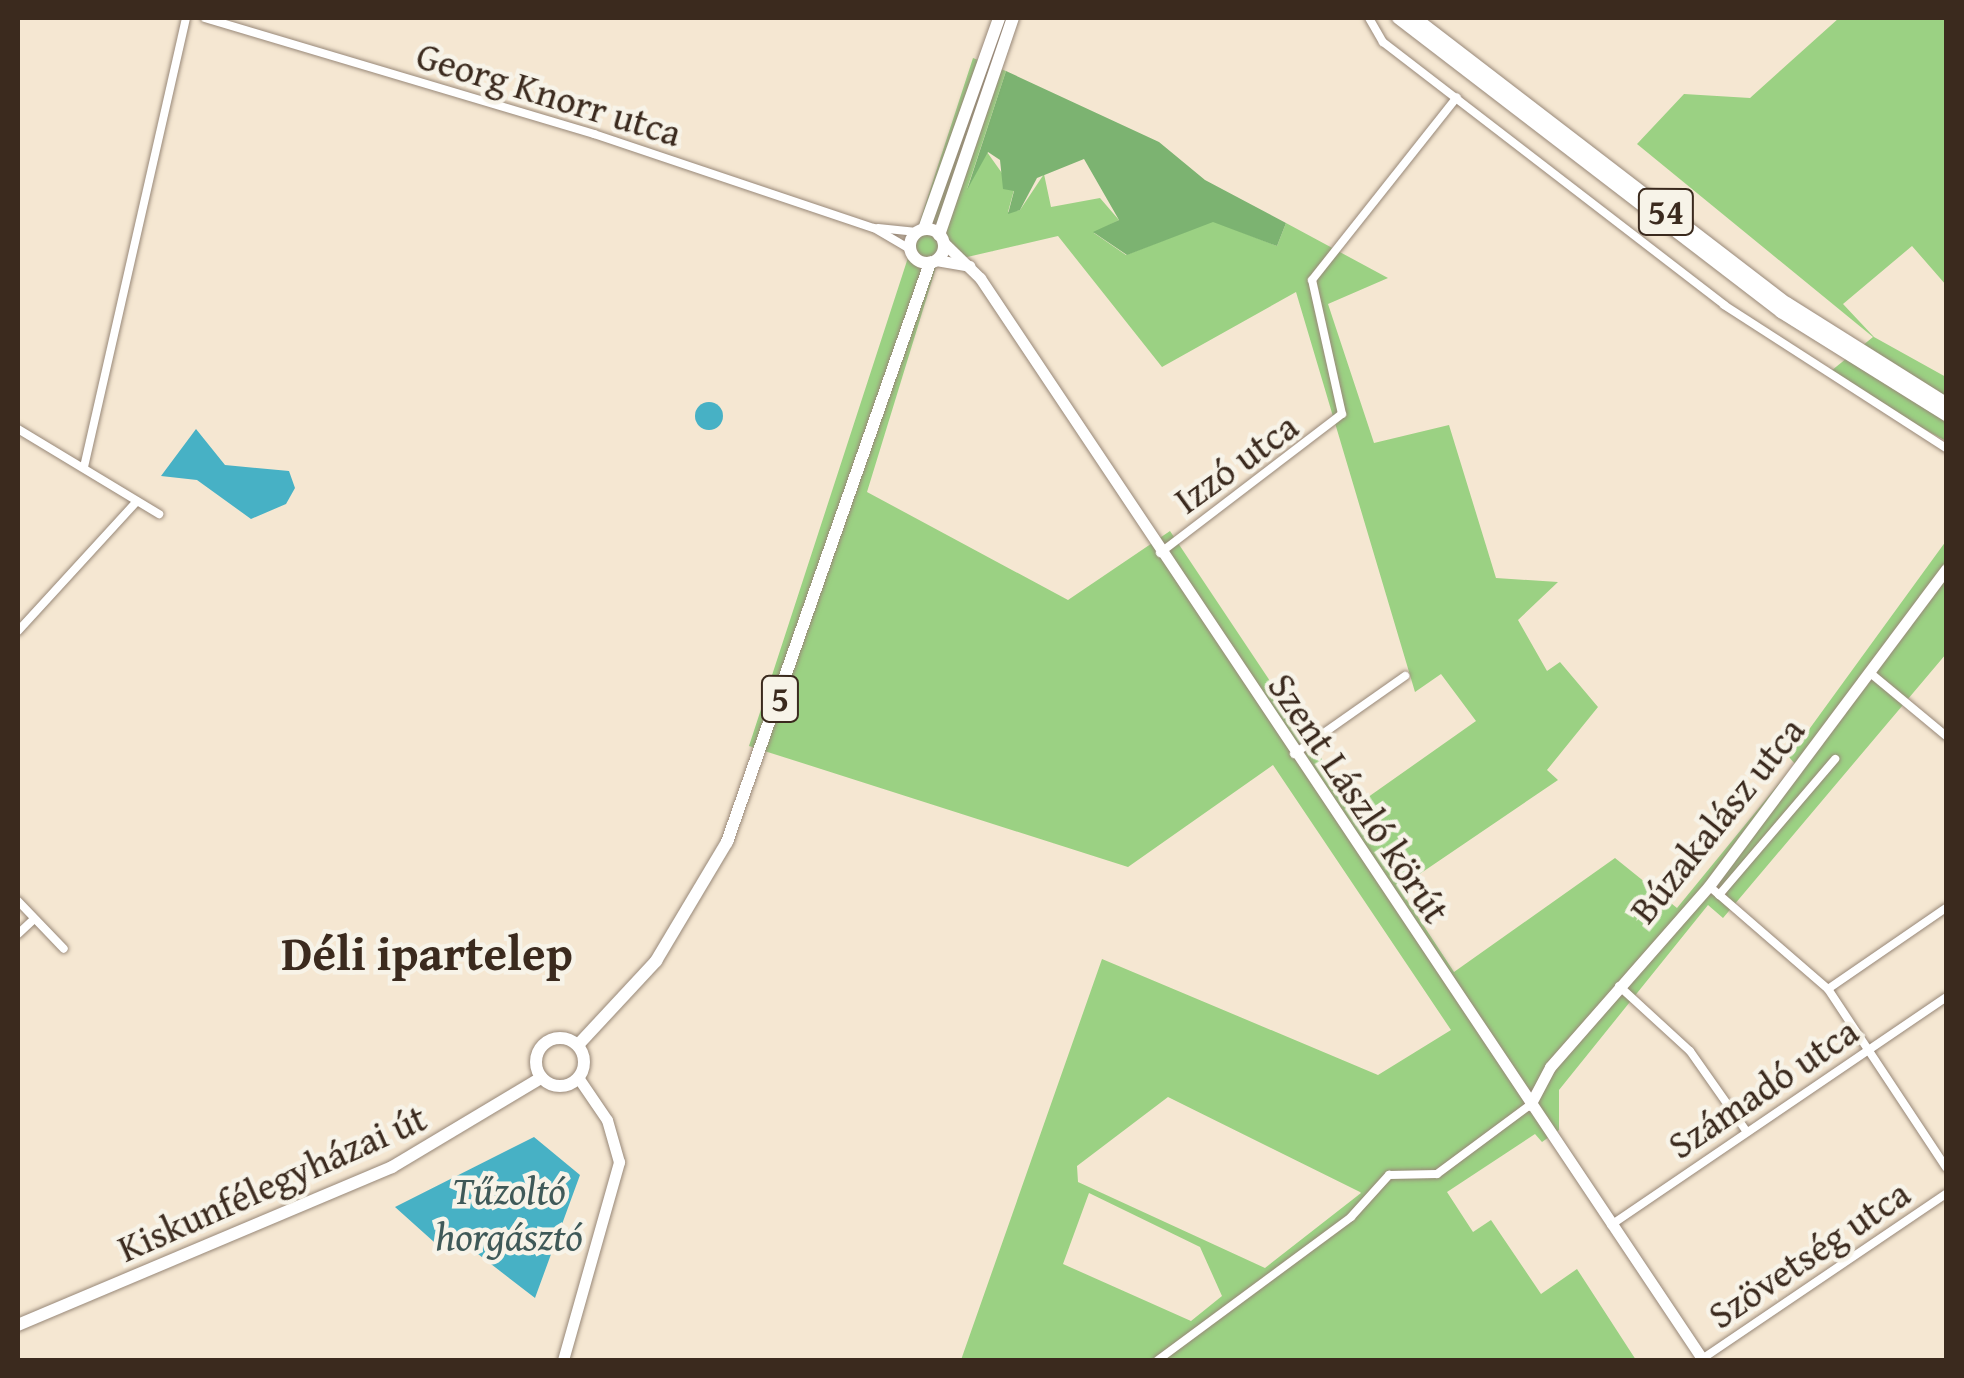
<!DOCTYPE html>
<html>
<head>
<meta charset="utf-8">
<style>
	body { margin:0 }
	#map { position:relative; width:1964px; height:1378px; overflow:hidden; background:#f5e7d2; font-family:"Gentium Book Plus",serif }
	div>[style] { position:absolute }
	.green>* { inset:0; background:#9bd183 }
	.forest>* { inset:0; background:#7cb371 }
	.water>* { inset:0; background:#47b1c5 }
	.round { border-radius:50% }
	.roads { filter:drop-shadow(0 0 2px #988878) drop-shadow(0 0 2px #988878) }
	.street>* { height:8px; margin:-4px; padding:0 4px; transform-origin:4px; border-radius:4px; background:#fff }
	.secondary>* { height:11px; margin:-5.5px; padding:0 5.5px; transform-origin:5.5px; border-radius:5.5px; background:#fff }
	.primary>* { height:12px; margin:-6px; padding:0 6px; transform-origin:6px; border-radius:6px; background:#fff }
	.primary>.ring { margin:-6px; padding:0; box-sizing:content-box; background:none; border:12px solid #fff; border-radius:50% }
	span { translate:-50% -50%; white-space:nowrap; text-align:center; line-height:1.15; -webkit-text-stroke:9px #f7f3e8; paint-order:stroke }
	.shield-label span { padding:2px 8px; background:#f7f3e8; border:2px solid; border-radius:8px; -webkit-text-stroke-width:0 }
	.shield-label { font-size:35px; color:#3b2a1e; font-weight:700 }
	.street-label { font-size:38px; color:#3b2a1e }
	.water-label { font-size:40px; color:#3f5958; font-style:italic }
	.district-label { font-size:48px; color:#3b2a1e; font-weight:700 }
	.frame { position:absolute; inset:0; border:20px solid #3b2a1e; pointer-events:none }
</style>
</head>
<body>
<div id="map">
	<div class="green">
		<i style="clip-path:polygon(1839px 18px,1946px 18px,1946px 285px,1912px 246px,1843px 304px,1874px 337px,1946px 377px,1946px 441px,1826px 375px,1873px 337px,1637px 144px,1684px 94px,1750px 98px)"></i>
		<i style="clip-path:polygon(evenodd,973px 58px,1006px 71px,967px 189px,987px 152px,1014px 190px,1008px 212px,1020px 210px,1044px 174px,1051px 207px,1100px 198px,1119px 220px,1094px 233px,1126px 255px,1213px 221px,1277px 246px,1286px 223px,1388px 278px,1328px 304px,1374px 443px,1449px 425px,1496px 578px,1558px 582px,1518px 620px,1547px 671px,1560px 662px,1598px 707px,1547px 770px,1558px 780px,1399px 888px,1454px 972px,1615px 858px,1677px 908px,1795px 764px,1789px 757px,1946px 541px,1946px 654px,1723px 918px,1708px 905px,1559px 1090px,1559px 1130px,1542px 1142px,1535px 1134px,1447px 1192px,1473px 1232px,1491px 1220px,1541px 1294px,1577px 1269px,1636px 1360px,961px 1360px,1102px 959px,1378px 1075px,1451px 1030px,1273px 765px,1128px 867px,749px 746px,973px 58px,1058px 236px,1162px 367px,1296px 292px,1415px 692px,1441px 674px,1476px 721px,1354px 807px,1170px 531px,1068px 600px,867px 492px,937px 264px,1058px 236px,973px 58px,1168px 1097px,1360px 1192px,1361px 1193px,1265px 1268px,1078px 1182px,1077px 1166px,1168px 1097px,973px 58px,1089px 1193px,1200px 1247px,1222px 1296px,1191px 1321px,1063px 1264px,1089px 1193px)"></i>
	</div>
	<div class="forest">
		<i style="clip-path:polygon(1006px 71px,1159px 142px,1205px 180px,1286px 223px,1277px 246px,1213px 222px,1127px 255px,1093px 232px,1119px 220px,1084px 159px,1037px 178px,1020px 210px,1008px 214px,1014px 191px,1003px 189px,1000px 160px,988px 152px,967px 190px)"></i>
	</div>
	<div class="water">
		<i class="round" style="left:695px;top:402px;width:28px;height:28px"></i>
		<i style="clip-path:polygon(196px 429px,225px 465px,289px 471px,295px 488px,286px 504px,251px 519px,197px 480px,161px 476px)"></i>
		<i style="clip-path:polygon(534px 1137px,580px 1175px,535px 1298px,456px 1237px,434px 1242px,395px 1207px)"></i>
	</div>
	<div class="roads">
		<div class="street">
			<i style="left:205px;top:18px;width:406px;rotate:16.6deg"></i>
			<i style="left:594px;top:134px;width:295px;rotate:18.6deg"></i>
			<i style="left:874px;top:228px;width:42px;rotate:30.3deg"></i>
			<i style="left:1369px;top:18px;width:28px;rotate:60deg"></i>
			<i style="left:1383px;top:42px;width:431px;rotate:37.6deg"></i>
			<i style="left:1724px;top:305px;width:264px;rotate:32.8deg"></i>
			<i style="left:878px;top:228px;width:39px;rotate:6deg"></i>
			<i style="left:18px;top:429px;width:165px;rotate:31.1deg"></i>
			<i style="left:84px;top:467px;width:460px;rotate:-77.2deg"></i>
			<i style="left:1160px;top:553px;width:229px;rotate:-37.4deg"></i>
			<i style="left:1342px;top:414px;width:137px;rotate:-102.6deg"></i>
			<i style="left:1312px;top:280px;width:233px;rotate:-51.6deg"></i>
			<i style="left:18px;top:631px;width:176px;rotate:-47.5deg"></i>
			<i style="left:1869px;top:672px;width:100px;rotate:39.7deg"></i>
			<i style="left:1294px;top:754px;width:136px;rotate:-35.1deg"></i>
			<i style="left:1709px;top:886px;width:157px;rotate:40.9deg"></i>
			<i style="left:1828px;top:989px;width:214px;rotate:56.5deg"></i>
			<i style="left:1719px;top:895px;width:179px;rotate:-49.5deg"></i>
			<i style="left:18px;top:901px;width:66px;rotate:46.2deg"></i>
			<i style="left:18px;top:934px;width:22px;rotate:-43deg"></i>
			<i style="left:1619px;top:986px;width:96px;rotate:42.5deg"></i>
			<i style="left:1690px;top:1051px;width:99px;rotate:54.9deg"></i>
			<i style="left:1828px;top:989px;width:143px;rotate:-34.5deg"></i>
			<i style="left:1611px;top:1225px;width:405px;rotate:-34.2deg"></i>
			<i style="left:1702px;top:1359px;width:295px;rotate:-34.1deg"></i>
			<i style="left:1158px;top:1360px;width:240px;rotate:-36.5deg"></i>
			<i style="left:1351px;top:1217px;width:57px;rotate:-47.9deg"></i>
			<i style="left:1389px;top:1175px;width:48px;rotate:-1.2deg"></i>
			<i style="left:1437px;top:1174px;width:116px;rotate:-36.6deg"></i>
		</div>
		<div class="secondary">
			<i style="left:943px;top:242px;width:52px;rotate:44.2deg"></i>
			<i style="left:980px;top:278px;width:1301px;rotate:56.25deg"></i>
			<i style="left:936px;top:260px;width:34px;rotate:10deg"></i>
			<i style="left:1530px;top:1105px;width:43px;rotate:-62.2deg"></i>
			<i style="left:1550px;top:1067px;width:241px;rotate:-48.7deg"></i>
			<i style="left:1709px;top:886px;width:396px;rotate:-53.2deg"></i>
			<i style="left:563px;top:1360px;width:206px;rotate:-74.2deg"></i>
			<i style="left:619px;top:1162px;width:44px;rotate:-105.9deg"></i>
			<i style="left:607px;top:1120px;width:50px;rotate:-124.3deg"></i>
		</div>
		<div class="primary">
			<i style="left:1398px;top:18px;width:483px;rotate:37.5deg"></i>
			<i style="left:1781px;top:312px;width:195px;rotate:32deg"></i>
			<i style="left:1415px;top:18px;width:469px;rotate:37.5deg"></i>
			<i style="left:1787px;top:303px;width:188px;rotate:32.2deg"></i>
			<i style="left:924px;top:229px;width:224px;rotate:-70.4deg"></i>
			<i class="ring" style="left:910px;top:229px;width:22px;height:22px"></i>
			<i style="left:939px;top:235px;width:229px;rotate:-71.2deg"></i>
			<i class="ring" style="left:536px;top:1038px;width:36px;height:36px"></i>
			<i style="left:578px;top:1045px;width:115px;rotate:-47.1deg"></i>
			<i style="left:656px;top:961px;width:139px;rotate:-59.2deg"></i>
			<i style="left:727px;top:842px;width:614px;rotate:-70.68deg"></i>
			<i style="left:18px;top:1325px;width:406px;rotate:-22.9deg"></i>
			<i style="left:392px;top:1167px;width:174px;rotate:-30.9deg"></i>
		</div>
	</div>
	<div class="shield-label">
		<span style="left:1666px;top:212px">54</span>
		<span style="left:780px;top:699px">5</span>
	</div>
	<div class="street-label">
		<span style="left:549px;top:94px;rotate:17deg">Georg Knorr utca</span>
		<span style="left:1236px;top:463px;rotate:-36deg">Izzó utca</span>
		<span style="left:1359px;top:798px;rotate:56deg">Szent László körút</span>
		<span style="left:1717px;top:820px;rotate:-51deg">Búzakalász utca</span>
		<span style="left:1763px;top:1088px;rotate:-34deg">Számadó utca</span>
		<span style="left:272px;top:1183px;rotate:-24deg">Kiskunfélegyházai út</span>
		<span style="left:1809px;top:1254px;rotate:-34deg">Szövetség utca</span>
	</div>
	<div class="water-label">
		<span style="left:509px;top:1213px">Tűzoltó<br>horgásztó</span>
	</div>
	<div class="district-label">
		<span style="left:427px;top:953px">Déli ipartelep</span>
	</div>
	<div class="frame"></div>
</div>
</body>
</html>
